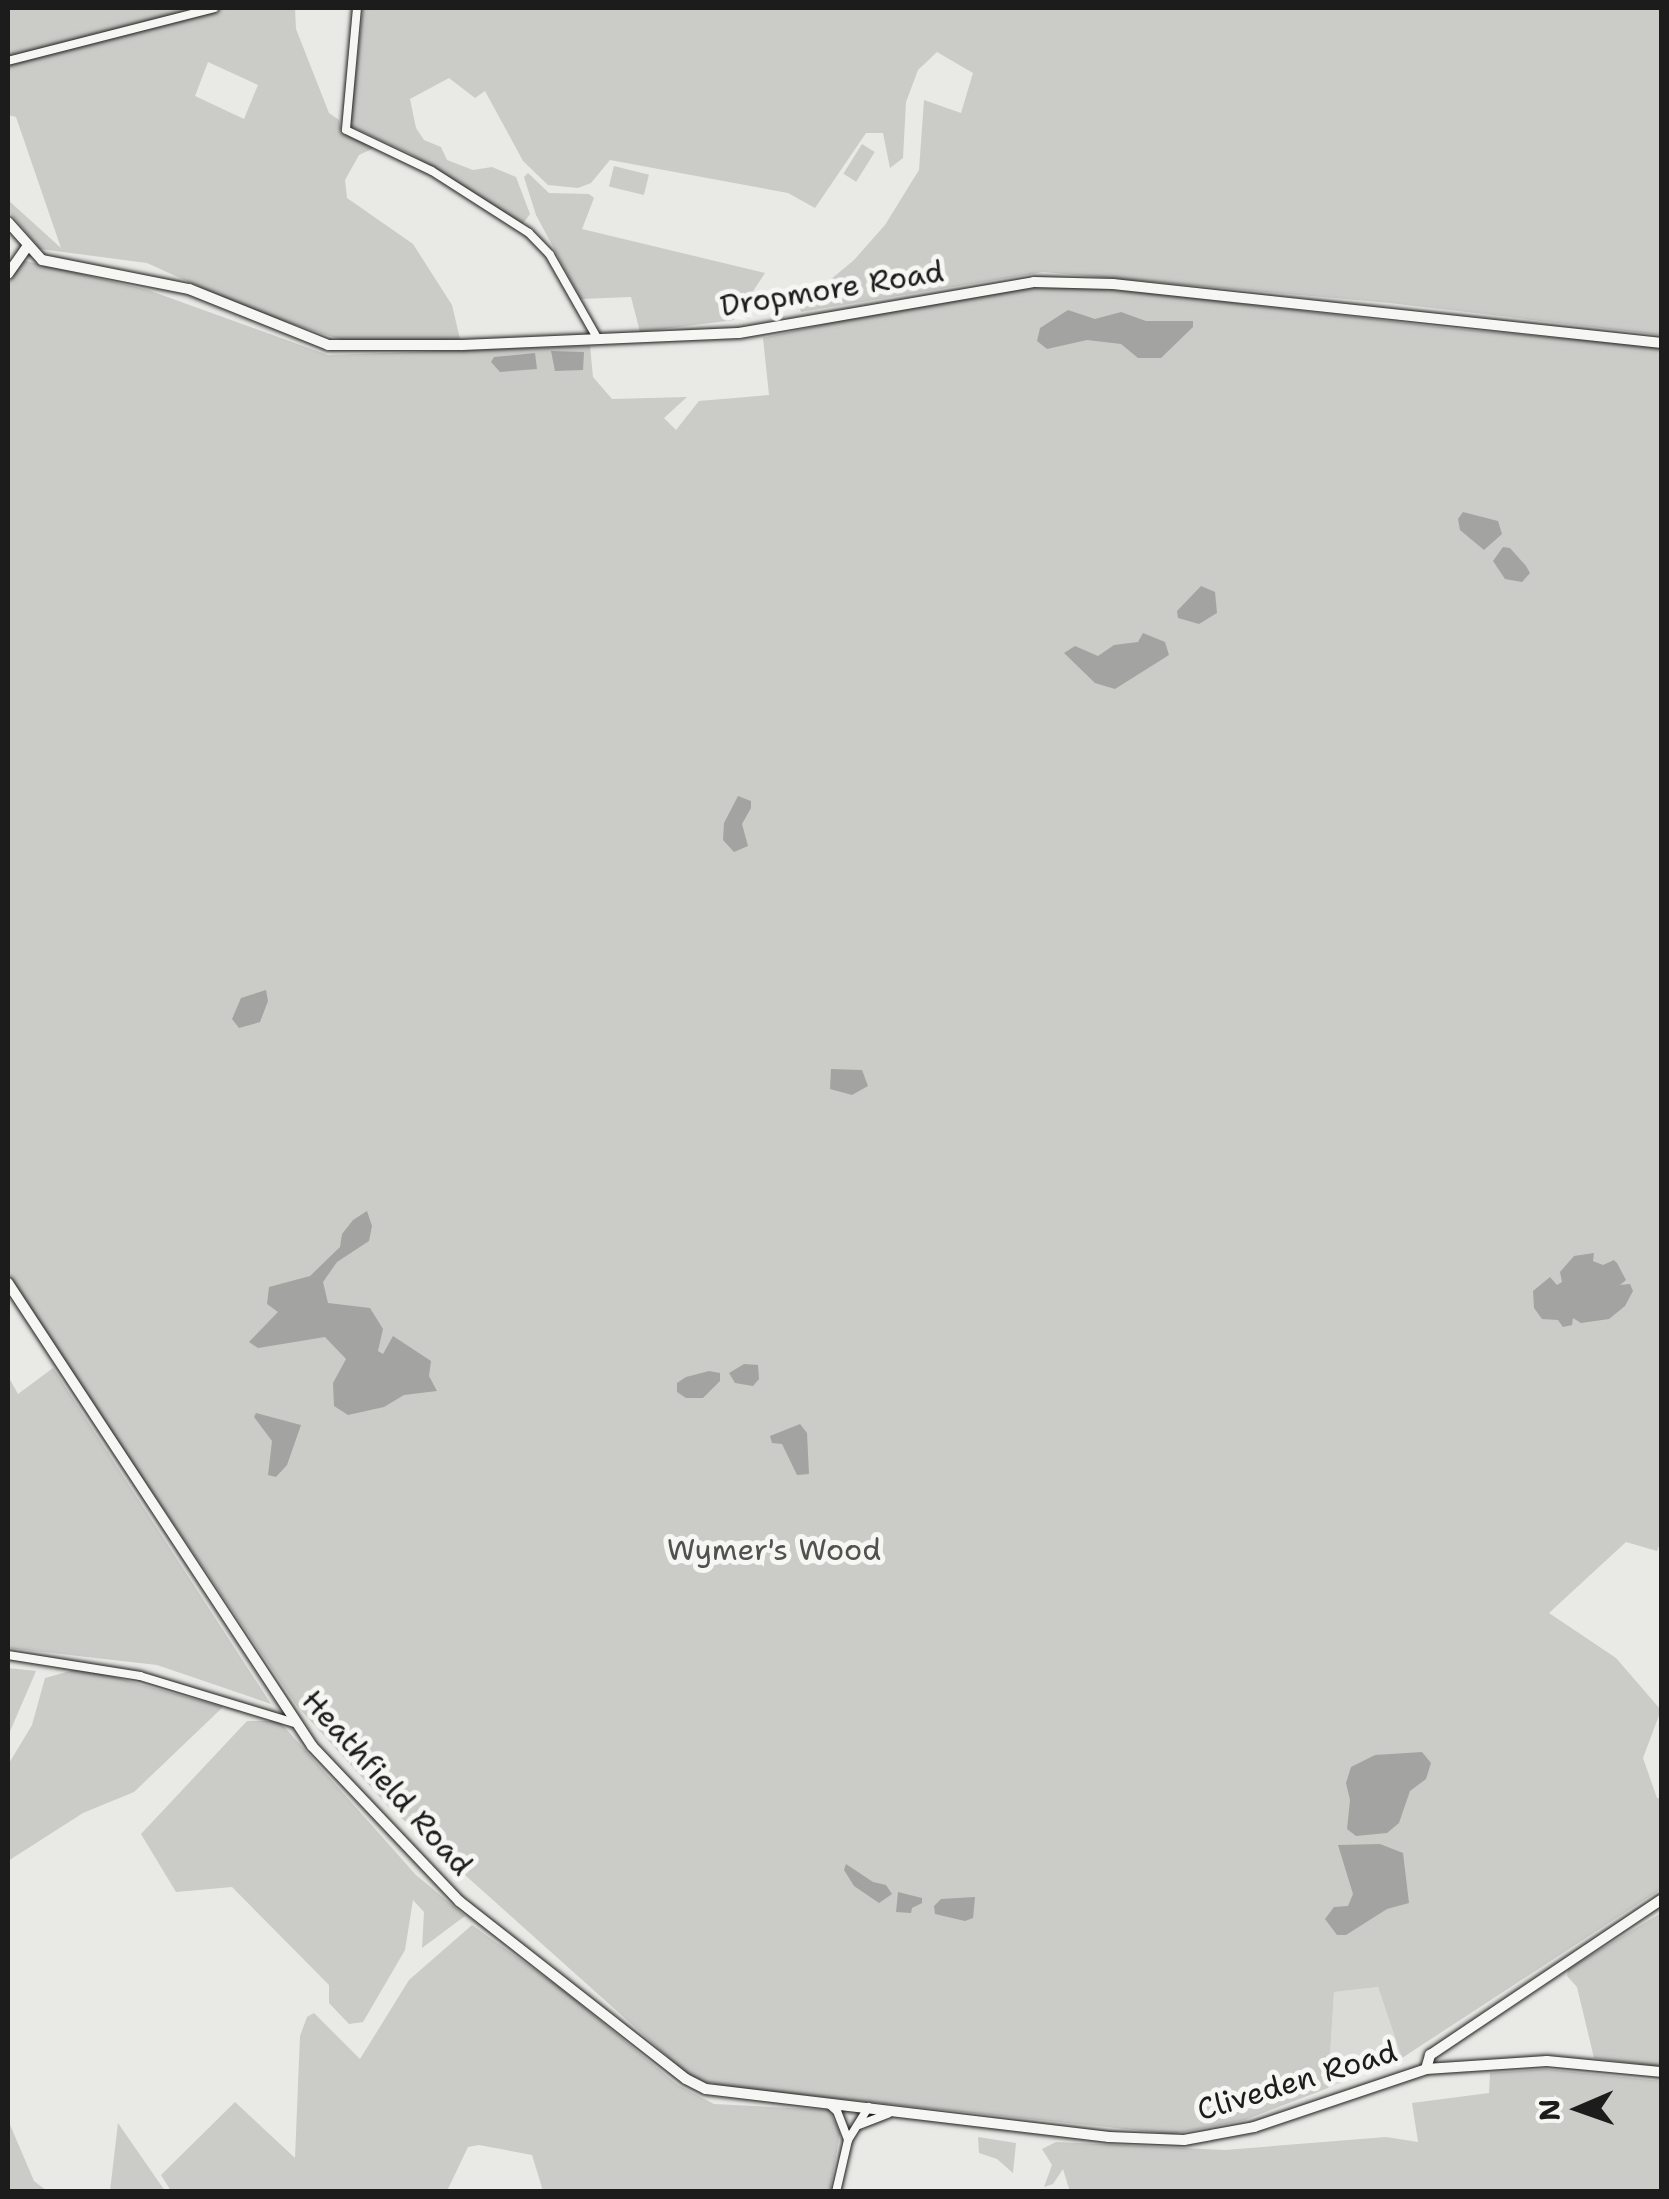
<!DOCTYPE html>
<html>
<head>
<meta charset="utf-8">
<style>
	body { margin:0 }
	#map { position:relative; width:1669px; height:2199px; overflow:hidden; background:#e9e9e5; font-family:"Shantell Sans",sans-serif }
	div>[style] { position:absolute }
	.built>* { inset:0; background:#dadad6 }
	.green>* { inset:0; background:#cbcbc7; transform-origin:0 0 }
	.water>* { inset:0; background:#a3a3a1 }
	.roads { filter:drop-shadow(0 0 2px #1c1c1c) drop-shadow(0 0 2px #1c1c1c) }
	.street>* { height:8px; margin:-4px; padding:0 4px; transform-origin:4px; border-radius:4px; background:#f6f6f2 }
	.secondary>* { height:10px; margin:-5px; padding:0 5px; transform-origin:5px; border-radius:5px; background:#f6f6f2 }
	span { translate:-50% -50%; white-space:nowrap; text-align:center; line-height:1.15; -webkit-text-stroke:10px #f6f6f2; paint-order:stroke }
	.street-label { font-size:30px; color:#1c1c1c }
	.park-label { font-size:30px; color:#51514f }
	.frame { position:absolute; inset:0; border:10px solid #1c1c1c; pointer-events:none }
	.north { position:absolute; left:1529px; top:2059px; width:100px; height:100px; -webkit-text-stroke:8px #f6f6f2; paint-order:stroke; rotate:268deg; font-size:28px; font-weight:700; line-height:40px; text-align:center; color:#1c1c1c }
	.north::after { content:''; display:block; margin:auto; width:35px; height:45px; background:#1c1c1c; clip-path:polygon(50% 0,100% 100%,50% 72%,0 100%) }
</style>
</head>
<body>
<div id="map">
	<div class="built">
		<i style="clip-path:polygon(1378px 1987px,1402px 2058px,1328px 2088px,1334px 1992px)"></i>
	</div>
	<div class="green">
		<i style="clip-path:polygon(8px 8px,199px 8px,8px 58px)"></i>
		<i style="clip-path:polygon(evenodd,222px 8px,295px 8px,296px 29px,329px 113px,339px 120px,341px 130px,376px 147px,359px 155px,345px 180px,347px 198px,413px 244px,452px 305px,460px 339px,354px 344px,248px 309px,147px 263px,40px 249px,8px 210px,8px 200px,61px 248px,16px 117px,8px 115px,8px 64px,222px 8px,208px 62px,258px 85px,244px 119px,195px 96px,208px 62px)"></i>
		<i style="clip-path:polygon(363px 8px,1661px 8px,1661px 335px,1389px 303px,1043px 272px,801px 312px,799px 306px,854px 260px,885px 225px,919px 170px,924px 100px,961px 113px,973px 73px,937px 52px,918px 70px,906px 102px,903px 158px,890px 168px,883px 133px,866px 133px,815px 208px,788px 193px,610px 160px,591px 183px,578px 188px,548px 185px,523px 161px,485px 91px,475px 98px,449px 78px,410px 99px,416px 128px,424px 140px,441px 147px,447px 160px,473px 170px,492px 167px,516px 177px,530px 214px,522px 225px,411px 154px,350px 126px)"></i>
		<i style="left:862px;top:144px;width:15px;height:35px;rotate:32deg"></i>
		<i style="left:614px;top:166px;width:36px;height:21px;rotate:14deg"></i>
		<i style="clip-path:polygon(528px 173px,549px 193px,589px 194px,594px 198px,582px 229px,765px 273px,734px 320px,640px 332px,631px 297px,581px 299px,536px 215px,524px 177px)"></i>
		<i style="clip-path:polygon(22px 260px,148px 290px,328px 355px,590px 346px,593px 377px,612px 399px,687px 397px,664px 418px,676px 430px,699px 401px,769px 395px,763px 338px,856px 317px,1042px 285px,1152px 293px,1448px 328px,1661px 347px,1661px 1540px,1657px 1551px,1626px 1542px,1549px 1613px,1616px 1658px,1661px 1710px,1643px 1758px,1657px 1798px,1661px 1798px,1661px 1889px,1402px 2058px,1378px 1987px,1334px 1992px,1328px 2088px,1245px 2120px,1173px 2134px,736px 2088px,694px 2080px,388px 1806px,297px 1706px,8px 1279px,8px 285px)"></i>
		<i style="clip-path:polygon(53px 1368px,271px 1704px,157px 1665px,8px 1648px,8px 1376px,18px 1394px)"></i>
		<i style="clip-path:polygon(8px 1668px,36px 1671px,8px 1736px)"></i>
		<i style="clip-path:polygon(81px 1668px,223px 1707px,134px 1792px,83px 1813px,8px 1861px,8px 1765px,32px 1725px,45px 1678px)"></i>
		<i style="clip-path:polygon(247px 1721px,279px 1721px,416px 1875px,465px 1916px,422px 1948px,424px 1912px,413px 1900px,405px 1950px,363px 2022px,349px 2024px,329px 2003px,329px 1985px,232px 1887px,176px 1892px,141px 1834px)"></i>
		<i style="clip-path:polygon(1661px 1913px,1661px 2067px,1594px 2058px,1577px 1987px,1567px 1976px,1568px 1969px)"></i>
		<i style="clip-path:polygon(472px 1925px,563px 1990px,678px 2085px,714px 2104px,829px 2110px,840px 2133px,830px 2191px,543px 2191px,532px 2155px,479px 2145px,468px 2147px,447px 2191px,171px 2191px,161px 2175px,235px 2102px,295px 2158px,300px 2036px,307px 2017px,314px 2013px,360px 2059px,409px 1980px)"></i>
		<i style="clip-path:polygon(1545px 2069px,1661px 2081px,1661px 2191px,1070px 2192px,1063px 2169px,1053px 2184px,1044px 2187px,1052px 2165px,1042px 2149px,1056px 2142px,1225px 2150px,1386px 2137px,1418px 2142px,1412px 2103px,1489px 2093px,1490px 2073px)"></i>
		<i style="clip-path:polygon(8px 2120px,34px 2181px,47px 2191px,8px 2191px)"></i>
		<i style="clip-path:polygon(118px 2123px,165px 2191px,110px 2191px)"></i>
		<i style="clip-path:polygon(978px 2137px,1016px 2143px,1013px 2173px,997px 2159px,979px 2153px)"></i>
	</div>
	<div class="water">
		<i style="clip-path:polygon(1068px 310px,1095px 319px,1121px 312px,1146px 321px,1193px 321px,1193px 327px,1161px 358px,1138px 358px,1121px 344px,1087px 340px,1047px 349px,1037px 341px,1040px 328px)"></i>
		<i style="clip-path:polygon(551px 351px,584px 352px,583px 370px,555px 371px)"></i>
		<i style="clip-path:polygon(535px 353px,537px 369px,500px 372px,491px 362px,494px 357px)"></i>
		<i style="clip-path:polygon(1463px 512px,1498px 521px,1502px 534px,1484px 550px,1460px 530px,1458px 519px)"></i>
		<i style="clip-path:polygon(1503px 547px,1510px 548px,1526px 566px,1530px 573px,1522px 582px,1505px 579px,1493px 561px)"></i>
		<i style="clip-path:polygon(1201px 586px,1215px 592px,1217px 613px,1199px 624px,1178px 618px,1177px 611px)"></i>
		<i style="clip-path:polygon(1143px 633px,1165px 642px,1169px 655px,1115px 689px,1095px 683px,1064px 653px,1075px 646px,1098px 656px,1114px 645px,1138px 642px)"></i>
		<i style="clip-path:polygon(738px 796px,751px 801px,751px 808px,742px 824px,748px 846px,734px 852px,723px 840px,724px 823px)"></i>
		<i style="clip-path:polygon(266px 990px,268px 1001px,260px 1022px,239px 1028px,232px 1019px,241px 998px)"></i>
		<i style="clip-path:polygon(831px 1069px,862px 1070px,868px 1086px,852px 1095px,830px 1089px)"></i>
		<i style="clip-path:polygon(367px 1211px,372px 1226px,369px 1241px,337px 1262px,323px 1282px,328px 1303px,370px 1308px,383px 1329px,378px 1351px,383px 1354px,393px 1336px,431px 1361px,429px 1376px,437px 1391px,404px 1395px,384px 1407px,348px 1415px,334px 1406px,333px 1383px,346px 1359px,325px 1337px,258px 1348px,249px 1342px,278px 1312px,267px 1304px,269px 1287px,310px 1276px,340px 1247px,342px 1234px,353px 1220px)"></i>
		<i style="clip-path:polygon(1594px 1253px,1593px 1261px,1603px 1265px,1614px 1260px,1617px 1263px,1626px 1280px,1620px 1285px,1630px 1284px,1633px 1291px,1625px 1306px,1609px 1319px,1581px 1323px,1573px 1318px,1572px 1325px,1563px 1327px,1558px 1320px,1542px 1319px,1534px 1308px,1533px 1291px,1550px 1277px,1557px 1285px,1562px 1282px,1560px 1272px,1574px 1256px)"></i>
		<i style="clip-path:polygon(744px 1364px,758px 1365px,759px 1379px,753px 1386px,735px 1383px,729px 1373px)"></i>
		<i style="clip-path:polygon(709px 1371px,720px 1373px,720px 1381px,703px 1398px,686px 1398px,677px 1392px,677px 1383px,686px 1377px)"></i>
		<i style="clip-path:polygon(256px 1413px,301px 1425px,287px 1465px,276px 1477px,268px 1475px,272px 1441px,254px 1417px)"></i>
		<i style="clip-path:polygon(800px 1424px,807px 1433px,809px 1474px,797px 1475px,782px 1444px,772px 1443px,770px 1436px)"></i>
		<i style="clip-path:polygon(1422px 1752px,1431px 1763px,1426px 1779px,1410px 1791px,1399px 1823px,1387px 1833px,1356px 1836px,1347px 1829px,1350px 1800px,1346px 1783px,1351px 1767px,1375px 1755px)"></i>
		<i style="clip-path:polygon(1380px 1844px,1403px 1853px,1409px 1903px,1387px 1909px,1346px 1935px,1337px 1935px,1325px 1919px,1334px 1907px,1348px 1906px,1353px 1894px,1338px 1845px)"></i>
		<i style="clip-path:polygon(846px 1864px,873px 1882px,886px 1885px,892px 1894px,879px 1903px,854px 1886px,844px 1870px)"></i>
		<i style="clip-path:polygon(898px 1892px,922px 1898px,922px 1903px,912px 1908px,911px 1913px,896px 1912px)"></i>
		<i style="clip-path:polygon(975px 1897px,973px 1918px,965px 1921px,935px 1914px,934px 1906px,941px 1899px)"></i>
	</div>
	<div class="roads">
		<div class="street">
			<i style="left:357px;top:8px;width:122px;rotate:95.2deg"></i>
			<i style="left:346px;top:130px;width:95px;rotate:25.5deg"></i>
			<i style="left:432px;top:171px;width:115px;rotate:32.6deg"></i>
			<i style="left:529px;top:233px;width:30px;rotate:46deg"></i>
			<i style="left:550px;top:255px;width:93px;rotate:60.4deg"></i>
			<i style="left:8px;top:61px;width:213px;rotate:-14.4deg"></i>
			<i style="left:8px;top:1655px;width:134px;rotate:9deg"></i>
			<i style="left:140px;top:1676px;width:162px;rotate:16.9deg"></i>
			<i style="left:830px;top:2105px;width:9px;rotate:41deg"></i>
			<i style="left:837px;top:2111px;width:31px;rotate:69deg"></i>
			<i style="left:859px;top:2125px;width:31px;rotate:-21deg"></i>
			<i style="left:836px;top:2192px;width:53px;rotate:-77deg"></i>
			<i style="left:848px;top:2140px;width:39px;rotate:-58deg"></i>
		</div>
		<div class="secondary">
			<i style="left:8px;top:222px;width:51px;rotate:48.2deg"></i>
			<i style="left:42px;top:260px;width:150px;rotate:11.2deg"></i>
			<i style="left:189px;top:289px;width:150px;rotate:21.9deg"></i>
			<i style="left:328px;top:345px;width:134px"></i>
			<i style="left:462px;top:345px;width:277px;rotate:-2.5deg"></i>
			<i style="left:739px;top:333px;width:299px;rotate:-9.8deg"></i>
			<i style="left:1034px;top:282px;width:79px;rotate:1.5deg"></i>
			<i style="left:1113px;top:284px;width:552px;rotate:6.13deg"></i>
			<i style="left:8px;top:274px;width:32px;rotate:-55deg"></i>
			<i style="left:8px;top:1283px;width:554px;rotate:56.71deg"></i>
			<i style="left:312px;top:1746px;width:214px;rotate:46.5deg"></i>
			<i style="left:459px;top:1901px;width:288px;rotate:38.1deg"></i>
			<i style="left:686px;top:2079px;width:22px;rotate:27deg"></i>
			<i style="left:706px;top:2089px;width:406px;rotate:6.8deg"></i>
			<i style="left:1109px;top:2137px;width:75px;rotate:2.3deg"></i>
			<i style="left:1184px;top:2140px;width:71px;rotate:-10.5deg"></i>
			<i style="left:1254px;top:2127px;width:182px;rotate:-18.6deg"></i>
			<i style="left:1426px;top:2069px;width:121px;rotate:-3.8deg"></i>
			<i style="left:1547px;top:2061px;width:116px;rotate:5.5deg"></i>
			<i style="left:1426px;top:2069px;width:15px;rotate:-74deg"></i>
			<i style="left:1430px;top:2055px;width:280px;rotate:-33.9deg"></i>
		</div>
	</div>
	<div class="street-label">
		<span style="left:832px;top:289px;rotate:-9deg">Dropmore Road</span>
		<span style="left:387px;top:1783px;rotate:48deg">Heathfield Road</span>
		<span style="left:1297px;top:2081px;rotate:-17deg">Cliveden Road</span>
	</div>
	<div class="park-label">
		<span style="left:774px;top:1550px">Wymer's Wood</span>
	</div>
	<div class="frame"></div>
	<div class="north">N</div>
</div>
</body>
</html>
